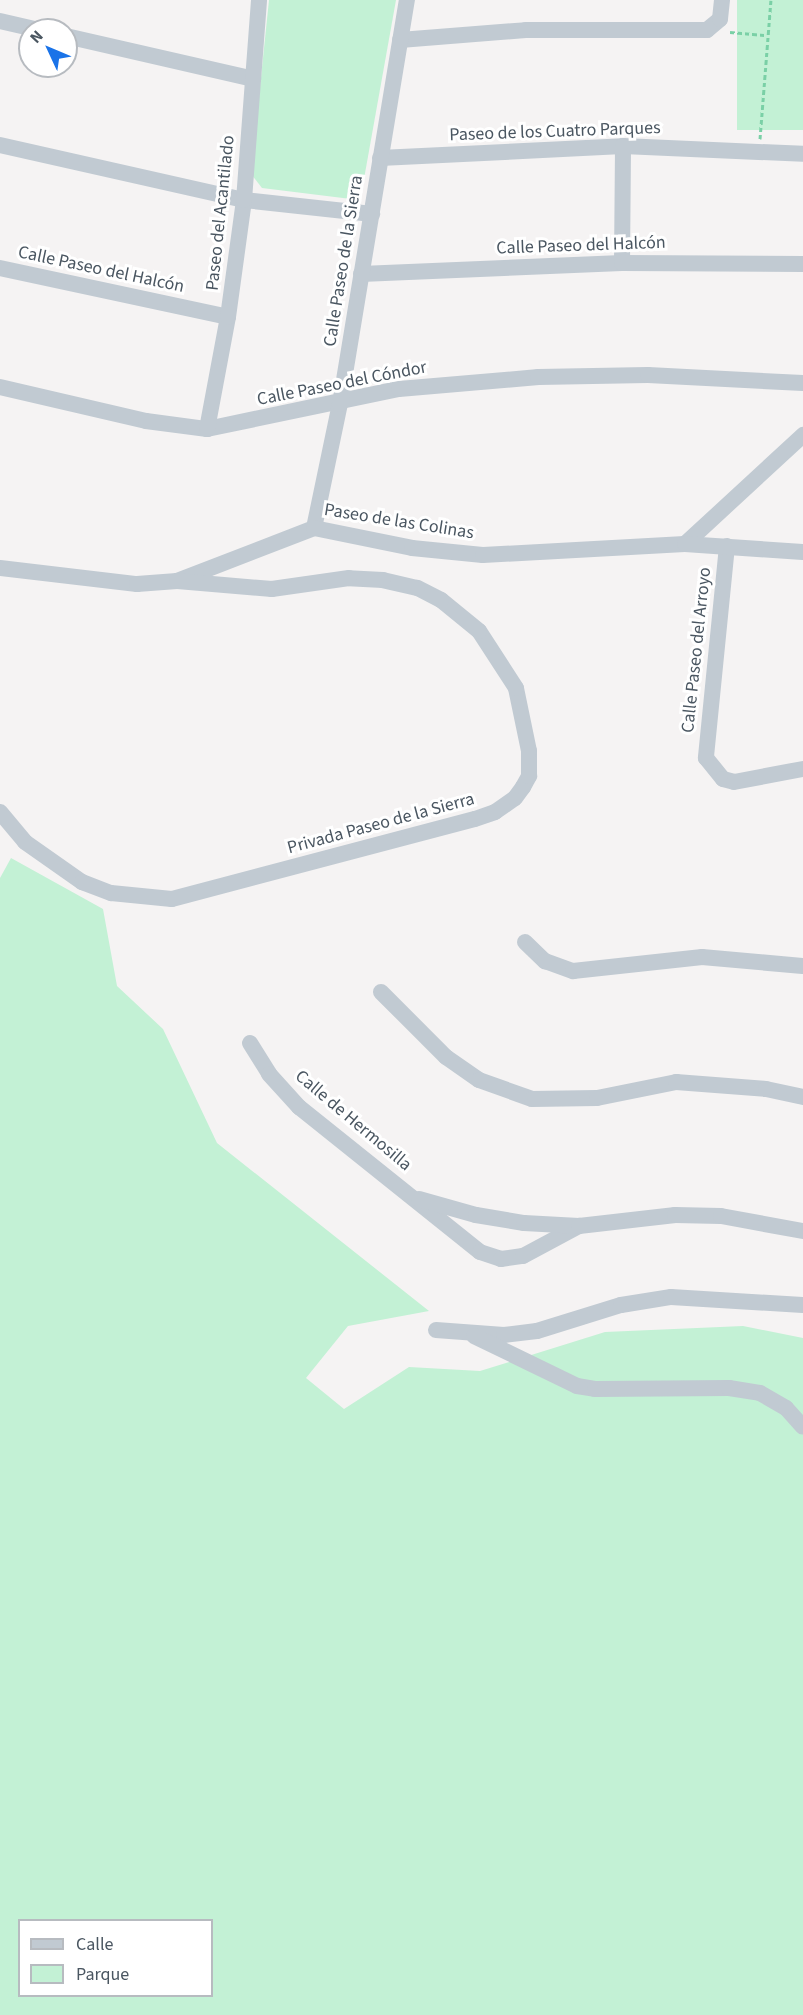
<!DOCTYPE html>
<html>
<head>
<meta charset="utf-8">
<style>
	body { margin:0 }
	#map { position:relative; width:803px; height:2015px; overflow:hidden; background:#f5f3f3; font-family:"Source Sans 3",sans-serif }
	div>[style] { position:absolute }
	.green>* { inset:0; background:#c3f1d5; transform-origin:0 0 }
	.path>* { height:3px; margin-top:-1.5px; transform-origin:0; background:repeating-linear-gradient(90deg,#7ad0a6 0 4.5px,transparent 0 7.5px) }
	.minor>* { height:16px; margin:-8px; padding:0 8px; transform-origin:8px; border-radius:8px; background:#c1cad2 }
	span { translate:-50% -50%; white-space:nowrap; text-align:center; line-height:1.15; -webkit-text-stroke:6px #fff; paint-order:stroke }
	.street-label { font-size:18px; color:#4a5661 }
	.legend { position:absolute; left:18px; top:1919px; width:195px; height:78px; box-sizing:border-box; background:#fff; border:2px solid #b7bbc0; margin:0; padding:8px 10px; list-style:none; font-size:18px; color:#4a5661 }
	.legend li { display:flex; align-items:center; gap:12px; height:30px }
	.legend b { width:30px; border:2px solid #b7bbc0 }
	.north { position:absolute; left:18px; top:18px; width:60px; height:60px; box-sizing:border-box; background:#fff; border:2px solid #b7bbc0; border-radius:50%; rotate:314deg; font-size:16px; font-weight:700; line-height:24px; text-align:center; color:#4a5661 }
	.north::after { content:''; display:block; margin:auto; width:21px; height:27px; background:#1a73e8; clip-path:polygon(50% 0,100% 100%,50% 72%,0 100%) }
</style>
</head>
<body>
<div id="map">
	<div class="green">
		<i style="clip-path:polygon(269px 0,396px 0,362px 190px,351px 199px,262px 188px,251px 174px)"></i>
		<i style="left:737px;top:0;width:66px;height:130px"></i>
		<i style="clip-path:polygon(evenodd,11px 858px,103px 909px,117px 986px,163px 1029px,217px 1143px,429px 1311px,348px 1326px,306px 1378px,344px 1409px,409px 1367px,480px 1371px,605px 1332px,743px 1326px,803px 1338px,803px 2015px,0 2015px,0 878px,11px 858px,20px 1920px,212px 1920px,212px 1996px,20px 1996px,20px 1920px)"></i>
	</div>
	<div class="path">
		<i style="left:730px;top:32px;width:36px;rotate:5deg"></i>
		<i style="left:760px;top:139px;width:139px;rotate:-85.5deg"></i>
	</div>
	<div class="minor">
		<i style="left:0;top:21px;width:40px;rotate:13deg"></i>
		<i style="left:66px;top:36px;width:192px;rotate:12.9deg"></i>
		<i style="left:400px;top:40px;width:126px;rotate:-4.5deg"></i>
		<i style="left:526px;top:30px;width:181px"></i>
		<i style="left:707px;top:30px;width:17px;rotate:-40deg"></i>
		<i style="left:720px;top:19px;width:19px;rotate:-84deg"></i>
		<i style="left:0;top:145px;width:250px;rotate:12.7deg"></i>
		<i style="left:244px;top:200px;width:129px;rotate:6.2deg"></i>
		<i style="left:380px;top:158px;width:243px;rotate:-2.8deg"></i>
		<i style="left:623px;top:146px;width:180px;rotate:2.5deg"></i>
		<i style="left:622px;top:263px;width:117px;rotate:-89.5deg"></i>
		<i style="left:0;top:268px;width:233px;rotate:12.1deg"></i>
		<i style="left:361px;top:274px;width:261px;rotate:-2.4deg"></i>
		<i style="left:622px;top:263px;width:181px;rotate:0.3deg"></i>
		<i style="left:0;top:387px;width:150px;rotate:13.1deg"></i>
		<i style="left:146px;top:421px;width:62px;rotate:7.5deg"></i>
		<i style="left:207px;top:429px;width:196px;rotate:-11.8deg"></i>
		<i style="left:399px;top:389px;width:140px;rotate:-4.9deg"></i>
		<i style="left:538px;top:377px;width:110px;rotate:-1deg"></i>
		<i style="left:648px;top:375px;width:155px;rotate:3deg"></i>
		<i style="left:207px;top:429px;width:114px;rotate:-79.4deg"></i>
		<i style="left:228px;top:317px;width:118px;rotate:-82.2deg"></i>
		<i style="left:244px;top:200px;width:201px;rotate:-85.7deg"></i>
		<i style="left:314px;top:528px;width:127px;rotate:-78.2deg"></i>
		<i style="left:340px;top:404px;width:410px;rotate:-80.6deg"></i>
		<i style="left:685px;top:544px;width:161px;rotate:-42.7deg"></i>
		<i style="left:727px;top:546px;width:213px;rotate:95.7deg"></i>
		<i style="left:706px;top:758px;width:27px;rotate:51deg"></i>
		<i style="left:723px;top:779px;width:11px;rotate:15deg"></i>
		<i style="left:734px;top:782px;width:70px;rotate:-10.7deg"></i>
		<i style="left:0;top:568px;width:138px;rotate:6.7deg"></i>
		<i style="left:137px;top:584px;width:40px;rotate:-4.3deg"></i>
		<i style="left:177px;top:581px;width:147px;rotate:-21.1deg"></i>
		<i style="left:314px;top:528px;width:100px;rotate:11.5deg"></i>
		<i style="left:412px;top:548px;width:71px;rotate:5.6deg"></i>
		<i style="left:483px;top:555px;width:202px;rotate:-3.1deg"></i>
		<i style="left:685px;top:544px;width:118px;rotate:3.9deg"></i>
		<i style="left:0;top:812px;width:39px;rotate:50deg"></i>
		<i style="left:25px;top:842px;width:70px;rotate:35.1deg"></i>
		<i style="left:82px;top:882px;width:31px;rotate:21deg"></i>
		<i style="left:111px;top:893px;width:61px;rotate:5.6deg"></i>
		<i style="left:172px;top:899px;width:313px;rotate:-14.8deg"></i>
		<i style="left:475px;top:819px;width:21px;rotate:-19deg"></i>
		<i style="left:495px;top:812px;width:24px;rotate:-35deg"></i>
		<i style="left:515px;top:798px;width:14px;rotate:-54deg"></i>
		<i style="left:523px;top:787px;width:13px;rotate:-61deg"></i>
		<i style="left:529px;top:776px;width:25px;rotate:-90deg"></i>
		<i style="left:529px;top:751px;width:64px;rotate:-101.7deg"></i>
		<i style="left:516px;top:688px;width:68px;rotate:-123deg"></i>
		<i style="left:479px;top:631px;width:49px;rotate:-140.8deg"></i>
		<i style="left:441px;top:600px;width:27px;rotate:-153deg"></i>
		<i style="left:417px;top:588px;width:35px;rotate:-167deg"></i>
		<i style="left:383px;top:580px;width:34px;rotate:-177deg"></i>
		<i style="left:349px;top:578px;width:78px;rotate:171.9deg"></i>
		<i style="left:272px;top:589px;width:95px;rotate:-175.2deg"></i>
		<i style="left:525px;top:942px;width:28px;rotate:44deg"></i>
		<i style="left:545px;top:961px;width:30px;rotate:20deg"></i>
		<i style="left:573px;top:971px;width:130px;rotate:-6.2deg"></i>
		<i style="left:702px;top:957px;width:101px;rotate:5.1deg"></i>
		<i style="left:381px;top:992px;width:92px;rotate:45deg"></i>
		<i style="left:446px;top:1057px;width:40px;rotate:34.9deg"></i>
		<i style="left:479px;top:1080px;width:56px;rotate:19.7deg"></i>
		<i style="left:532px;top:1099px;width:65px;rotate:-0.9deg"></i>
		<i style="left:597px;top:1098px;width:81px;rotate:-11.4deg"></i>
		<i style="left:676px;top:1082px;width:90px;rotate:4.4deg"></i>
		<i style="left:766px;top:1089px;width:38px;rotate:12deg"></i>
		<i style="left:250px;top:1043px;width:36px;rotate:58deg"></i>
		<i style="left:269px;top:1074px;width:45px;rotate:47.7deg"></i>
		<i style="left:299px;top:1107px;width:232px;rotate:38.7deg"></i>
		<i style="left:480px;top:1252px;width:22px;rotate:18deg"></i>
		<i style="left:501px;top:1259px;width:22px;rotate:-8deg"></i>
		<i style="left:523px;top:1256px;width:64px;rotate:-28.2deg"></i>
		<i style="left:419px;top:1199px;width:59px;rotate:15.7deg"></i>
		<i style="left:476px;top:1215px;width:49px;rotate:9.5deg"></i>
		<i style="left:524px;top:1223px;width:55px;rotate:3.1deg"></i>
		<i style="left:579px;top:1226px;width:97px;rotate:-6.5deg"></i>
		<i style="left:675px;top:1215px;width:46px;rotate:1.2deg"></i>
		<i style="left:721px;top:1216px;width:83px;rotate:10.4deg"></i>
		<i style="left:436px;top:1330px;width:68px;rotate:4.2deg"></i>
		<i style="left:504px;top:1335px;width:33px;rotate:-7deg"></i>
		<i style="left:537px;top:1331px;width:88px;rotate:-17.2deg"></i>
		<i style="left:621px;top:1305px;width:51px;rotate:-9.1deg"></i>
		<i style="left:671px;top:1297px;width:132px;rotate:3.5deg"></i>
		<i style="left:474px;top:1336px;width:114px;rotate:25.9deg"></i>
		<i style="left:577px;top:1386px;width:18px;rotate:9deg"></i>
		<i style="left:595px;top:1389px;width:134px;rotate:-0.4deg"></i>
		<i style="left:729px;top:1388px;width:31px;rotate:9deg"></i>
		<i style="left:760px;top:1393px;width:30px;rotate:30deg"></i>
		<i style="left:786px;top:1408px;width:25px;rotate:48deg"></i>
	</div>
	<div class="street-label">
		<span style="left:555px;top:132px;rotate:-2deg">Paseo de los Cuatro Parques</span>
		<span style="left:221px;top:213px;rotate:-84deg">Paseo del Acantilado</span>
		<span style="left:581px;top:246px;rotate:-2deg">Calle Paseo del Halcón</span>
		<span style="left:344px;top:261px;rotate:-81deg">Calle Paseo de la Sierra</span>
		<span style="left:101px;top:270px;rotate:12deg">Calle Paseo del Halcón</span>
		<span style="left:342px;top:384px;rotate:-11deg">Calle Paseo del Cóndor</span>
		<span style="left:399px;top:522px;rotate:9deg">Paseo de las Colinas</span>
		<span style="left:697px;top:650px;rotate:-84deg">Calle Paseo del Arroyo</span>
		<span style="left:381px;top:824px;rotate:-15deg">Privada Paseo de la Sierra</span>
		<span style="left:353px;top:1121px;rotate:40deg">Calle de Hermosilla</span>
	</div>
	<ul class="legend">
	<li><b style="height:8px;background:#c1cad2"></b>Calle</li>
	<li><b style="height:16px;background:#c3f1d5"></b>Parque</li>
	</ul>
	<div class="north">N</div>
</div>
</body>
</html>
